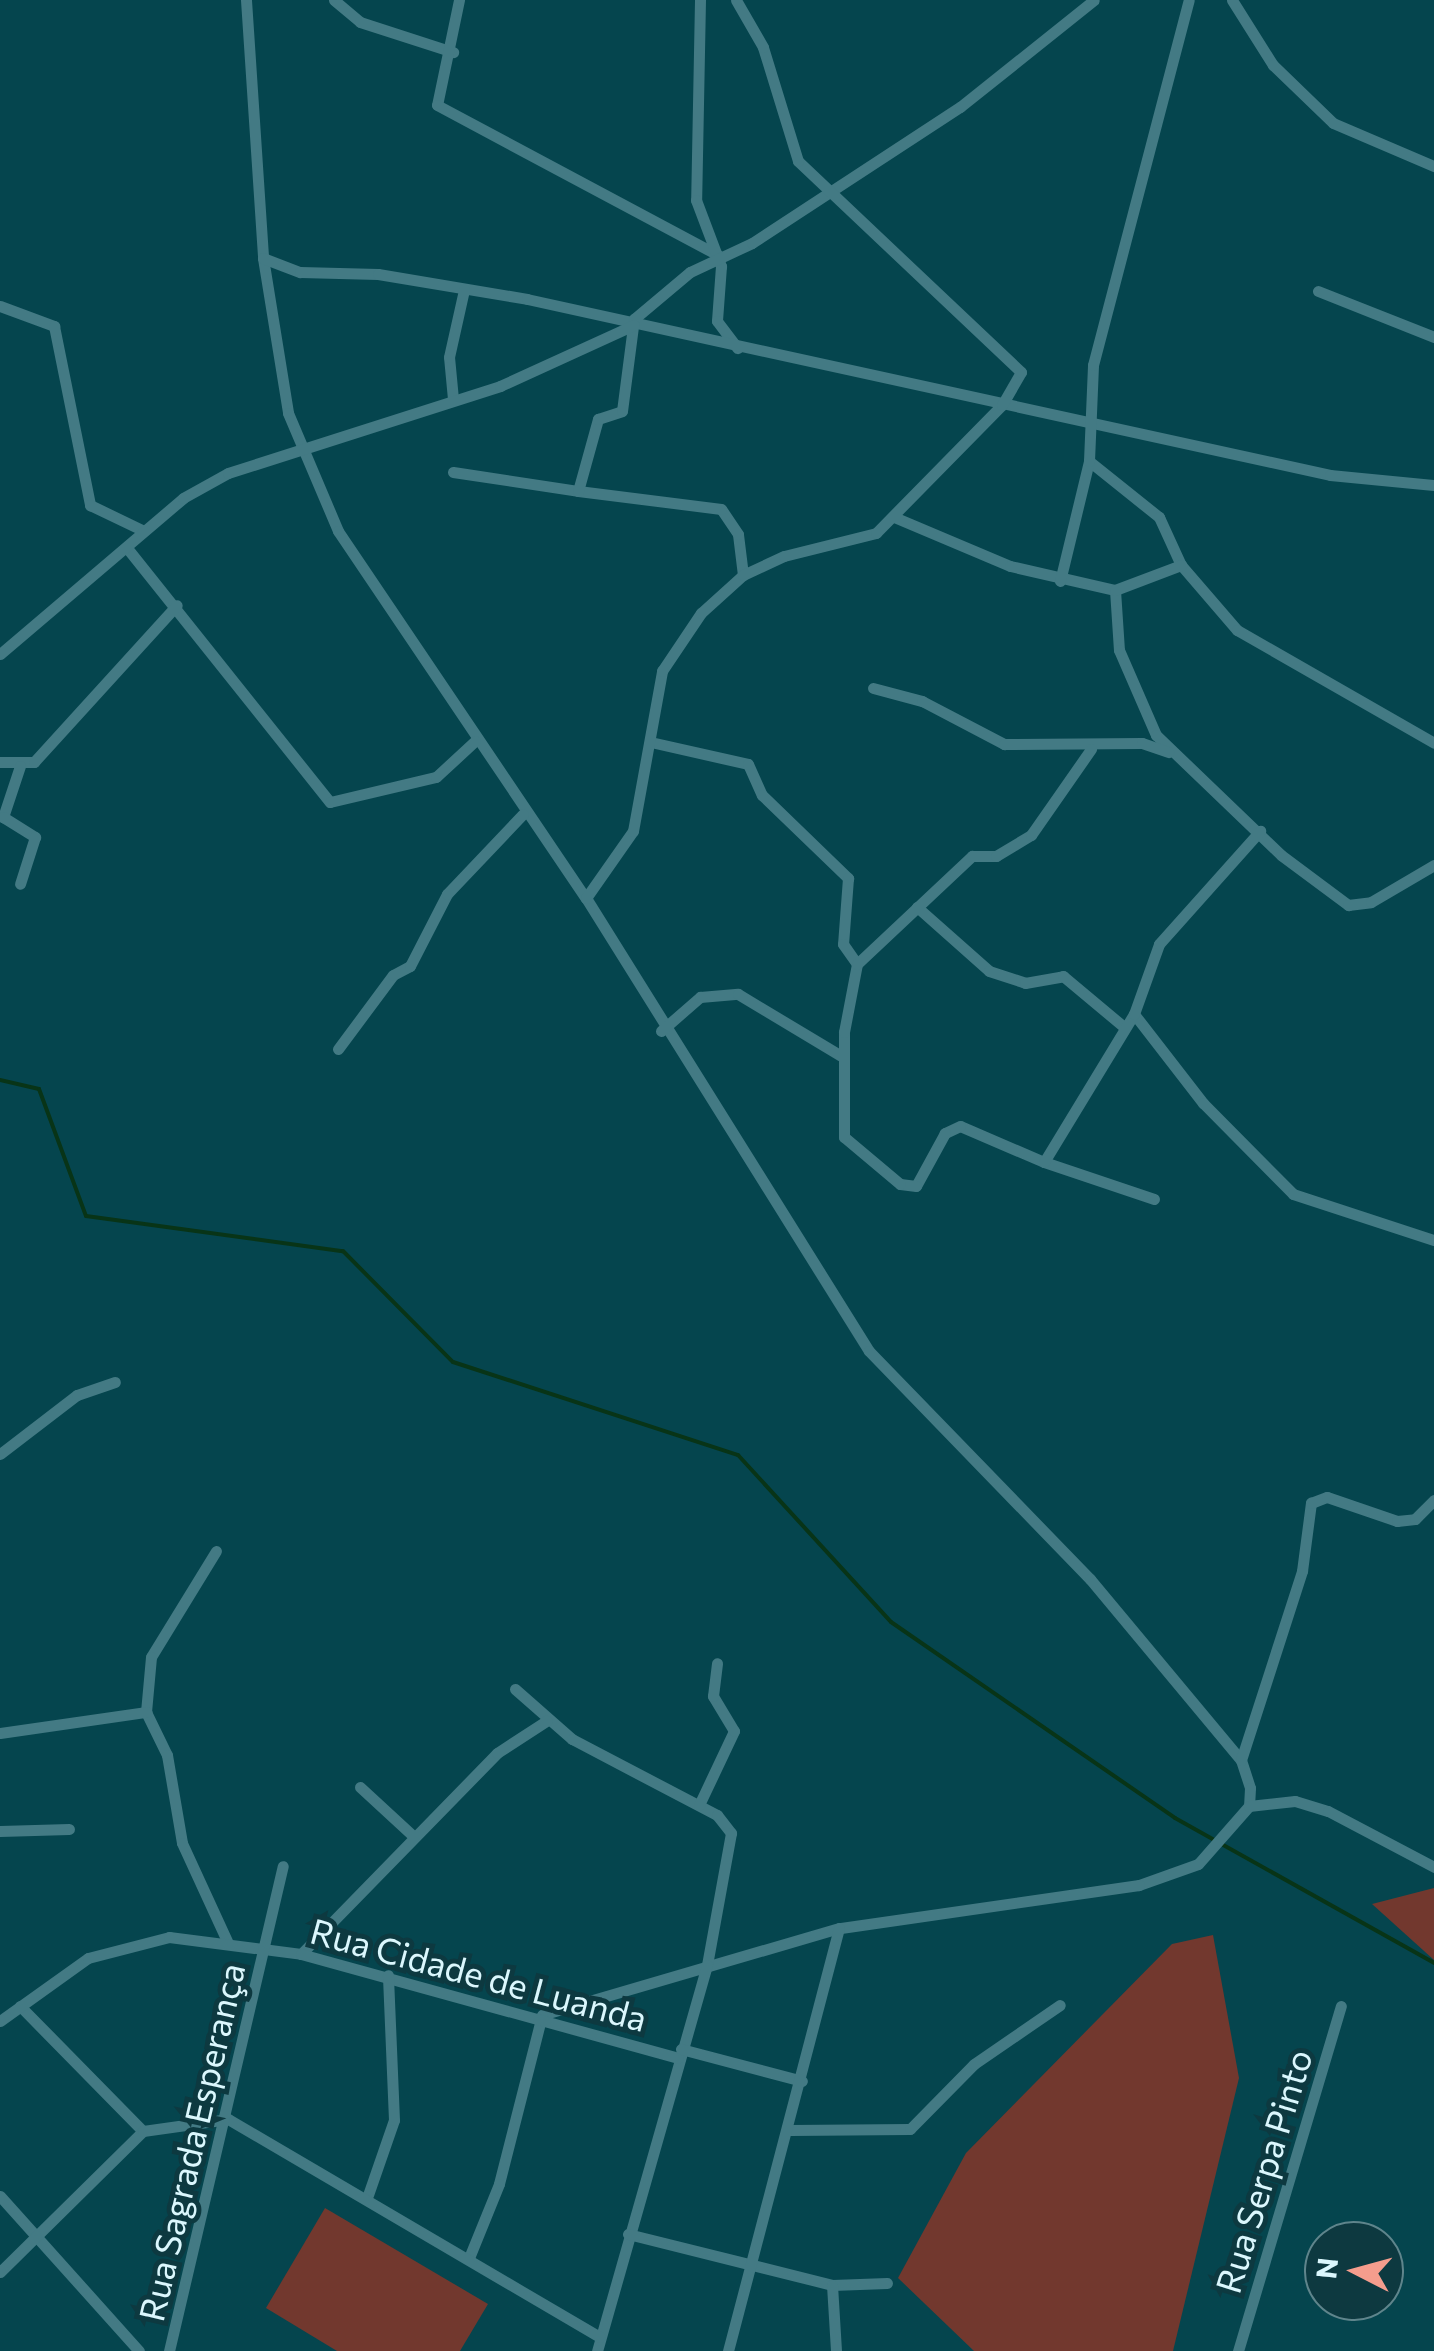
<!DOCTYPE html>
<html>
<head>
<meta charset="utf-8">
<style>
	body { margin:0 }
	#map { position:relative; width:1434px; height:2351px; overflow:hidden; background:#05454e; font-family:Commissioner,sans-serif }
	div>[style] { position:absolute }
	.green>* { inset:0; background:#72382e }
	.stream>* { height:4px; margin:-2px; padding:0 2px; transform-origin:2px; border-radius:2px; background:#083417 }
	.street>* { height:11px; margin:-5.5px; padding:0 5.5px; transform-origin:5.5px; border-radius:5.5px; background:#437a84 }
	span { translate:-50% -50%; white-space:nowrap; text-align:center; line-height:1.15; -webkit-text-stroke:10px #0d3940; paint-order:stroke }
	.street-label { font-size:35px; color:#dbf7fd }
	.north { position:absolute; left:1304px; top:2221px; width:100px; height:100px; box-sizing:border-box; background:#0d3940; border:2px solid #5f858c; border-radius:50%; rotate:276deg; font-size:28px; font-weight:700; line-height:40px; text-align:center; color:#dbf7fd }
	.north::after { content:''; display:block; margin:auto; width:35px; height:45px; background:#f59d8d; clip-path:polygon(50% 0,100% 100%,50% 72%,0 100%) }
</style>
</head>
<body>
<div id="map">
	<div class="green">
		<i style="clip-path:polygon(1434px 1888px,1434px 1960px,1372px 1904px)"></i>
		<i style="clip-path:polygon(1213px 1935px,1239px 2078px,1173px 2351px,974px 2351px,898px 2278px,966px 2153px,1172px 1944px)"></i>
		<i style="clip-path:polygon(325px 2208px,488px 2304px,460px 2351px,337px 2351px,266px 2308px)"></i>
	</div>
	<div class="stream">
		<i style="left:0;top:1080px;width:40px;rotate:13deg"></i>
		<i style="left:39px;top:1089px;width:135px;rotate:69.7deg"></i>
		<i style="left:86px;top:1216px;width:259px;rotate:7.8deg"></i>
		<i style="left:343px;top:1251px;width:156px;rotate:45.3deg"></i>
		<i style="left:453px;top:1362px;width:300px;rotate:18.1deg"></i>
		<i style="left:738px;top:1455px;width:226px;rotate:47.5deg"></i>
		<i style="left:891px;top:1622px;width:345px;rotate:34.6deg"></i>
		<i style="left:1175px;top:1818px;width:297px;rotate:29.2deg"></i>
	</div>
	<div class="street">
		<i style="left:246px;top:0;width:259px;rotate:86.2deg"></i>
		<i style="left:263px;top:258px;width:157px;rotate:80.8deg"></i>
		<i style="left:288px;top:413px;width:128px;rotate:67deg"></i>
		<i style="left:338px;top:531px;width:443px;rotate:56deg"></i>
		<i style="left:586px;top:898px;width:534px;rotate:58.01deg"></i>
		<i style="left:869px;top:1351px;width:318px;rotate:45.9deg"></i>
		<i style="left:1090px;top:1579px;width:236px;rotate:50.2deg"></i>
		<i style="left:1241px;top:1760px;width:29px;rotate:72deg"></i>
		<i style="left:1250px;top:1788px;width:18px;rotate:93deg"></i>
		<i style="left:1249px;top:1806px;width:77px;rotate:131.3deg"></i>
		<i style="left:1198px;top:1864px;width:63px;rotate:160.4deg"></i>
		<i style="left:1139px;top:1885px;width:303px;rotate:171.8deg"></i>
		<i style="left:839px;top:1928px;width:309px;rotate:163.7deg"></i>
		<i style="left:542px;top:2015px;width:174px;rotate:104.3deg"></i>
		<i style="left:499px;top:2184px;width:80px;rotate:112.1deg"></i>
		<i style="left:334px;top:0;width:34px;rotate:40deg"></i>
		<i style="left:360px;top:22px;width:98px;rotate:17.9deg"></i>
		<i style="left:459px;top:0;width:107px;rotate:101.8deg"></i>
		<i style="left:437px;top:105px;width:319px;rotate:28.1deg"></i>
		<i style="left:700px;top:0;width:200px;rotate:91.1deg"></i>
		<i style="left:696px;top:200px;width:71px;rotate:69.3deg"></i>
		<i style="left:721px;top:266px;width:55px;rotate:94.2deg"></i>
		<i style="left:717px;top:321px;width:34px;rotate:53deg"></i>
		<i style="left:1232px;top:0;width:77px;rotate:57.8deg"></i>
		<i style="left:1273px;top:65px;width:83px;rotate:44deg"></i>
		<i style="left:1333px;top:123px;width:110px;rotate:23.1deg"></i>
		<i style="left:263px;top:258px;width:40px;rotate:21deg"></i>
		<i style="left:300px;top:272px;width:78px;rotate:1.5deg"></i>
		<i style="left:378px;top:274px;width:151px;rotate:9.5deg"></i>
		<i style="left:527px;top:299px;width:822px;rotate:12.36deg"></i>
		<i style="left:1330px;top:475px;width:104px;rotate:5.5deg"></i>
		<i style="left:1318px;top:291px;width:125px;rotate:21.6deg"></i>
		<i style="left:0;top:306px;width:58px;rotate:20.3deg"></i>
		<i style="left:54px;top:326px;width:183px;rotate:78.6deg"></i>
		<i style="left:90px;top:505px;width:58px;rotate:25.7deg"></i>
		<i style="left:453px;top:399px;width:42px;rotate:-95.4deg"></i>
		<i style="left:449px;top:357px;width:69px;rotate:-77.4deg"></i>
		<i style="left:1089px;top:461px;width:90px;rotate:38.7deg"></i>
		<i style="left:1159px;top:517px;width:53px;rotate:65.4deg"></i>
		<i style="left:1181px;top:565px;width:86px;rotate:49.3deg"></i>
		<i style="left:1237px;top:630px;width:227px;rotate:29.8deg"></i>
		<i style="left:453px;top:472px;width:126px;rotate:8.6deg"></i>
		<i style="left:894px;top:517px;width:126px;rotate:22.9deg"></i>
		<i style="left:1010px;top:566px;width:108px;rotate:12.9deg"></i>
		<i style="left:127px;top:548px;width:325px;rotate:51.4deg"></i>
		<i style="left:330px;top:802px;width:109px;rotate:-13.3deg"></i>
		<i style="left:436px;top:777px;width:53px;rotate:-42.7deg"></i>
		<i style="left:743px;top:575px;width:41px;rotate:-97deg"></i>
		<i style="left:738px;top:534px;width:30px;rotate:-124deg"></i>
		<i style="left:721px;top:509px;width:144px;rotate:-172.8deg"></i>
		<i style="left:578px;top:491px;width:75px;rotate:-74.5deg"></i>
		<i style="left:598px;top:419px;width:25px;rotate:-18deg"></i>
		<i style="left:622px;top:411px;width:93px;rotate:-82.6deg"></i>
		<i style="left:634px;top:319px;width:73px;rotate:-40deg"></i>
		<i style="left:690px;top:272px;width:68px;rotate:-25.1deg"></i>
		<i style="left:752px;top:243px;width:249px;rotate:-33.2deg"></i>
		<i style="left:960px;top:107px;width:171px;rotate:-38.6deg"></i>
		<i style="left:1060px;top:581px;width:123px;rotate:-76.4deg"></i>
		<i style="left:1089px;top:461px;width:96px;rotate:-87.6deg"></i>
		<i style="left:1093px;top:365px;width:377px;rotate:-75.3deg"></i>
		<i style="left:1115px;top:590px;width:60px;rotate:86.2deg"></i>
		<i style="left:1119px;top:650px;width:93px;rotate:66.5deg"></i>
		<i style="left:1156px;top:735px;width:173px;rotate:43.8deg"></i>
		<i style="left:1281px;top:855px;width:84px;rotate:36.7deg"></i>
		<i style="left:1348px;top:905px;width:23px;rotate:-7deg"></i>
		<i style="left:1371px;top:902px;width:73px;rotate:-30.4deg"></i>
		<i style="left:1115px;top:590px;width:71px;rotate:-20.7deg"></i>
		<i style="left:0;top:654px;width:240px;rotate:-40.4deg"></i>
		<i style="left:183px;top:498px;width:51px;rotate:-29.1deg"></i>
		<i style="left:228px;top:473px;width:286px;rotate:-17.7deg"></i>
		<i style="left:500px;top:386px;width:147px;rotate:-24.5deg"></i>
		<i style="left:873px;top:688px;width:51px;rotate:14.9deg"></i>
		<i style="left:922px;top:701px;width:93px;rotate:27.7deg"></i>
		<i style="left:1004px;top:744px;width:138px;rotate:-0.4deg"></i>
		<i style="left:1142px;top:743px;width:28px;rotate:19deg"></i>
		<i style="left:655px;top:743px;width:95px;rotate:12.7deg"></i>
		<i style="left:748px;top:764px;width:34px;rotate:66deg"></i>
		<i style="left:762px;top:795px;width:120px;rotate:44deg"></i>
		<i style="left:848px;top:878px;width:66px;rotate:94.3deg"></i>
		<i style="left:843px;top:944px;width:24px;rotate:55deg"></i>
		<i style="left:0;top:762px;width:34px"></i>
		<i style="left:34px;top:762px;width:212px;rotate:-47.7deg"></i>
		<i style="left:20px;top:766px;width:54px;rotate:108.4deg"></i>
		<i style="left:3px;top:817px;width:38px;rotate:32deg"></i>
		<i style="left:35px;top:837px;width:49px;rotate:107.7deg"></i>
		<i style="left:586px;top:898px;width:82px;rotate:-55deg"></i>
		<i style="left:633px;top:831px;width:163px;rotate:-79.7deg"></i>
		<i style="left:662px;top:671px;width:70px;rotate:-56.1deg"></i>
		<i style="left:701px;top:613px;width:57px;rotate:-42.1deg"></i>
		<i style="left:743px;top:575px;width:45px;rotate:-24.9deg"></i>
		<i style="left:784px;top:556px;width:95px;rotate:-14deg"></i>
		<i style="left:876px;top:533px;width:180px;rotate:-45.5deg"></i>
		<i style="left:1002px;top:405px;width:38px;rotate:-60deg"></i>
		<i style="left:1021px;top:372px;width:307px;rotate:-136.6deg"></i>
		<i style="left:798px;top:161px;width:119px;rotate:-107.1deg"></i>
		<i style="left:763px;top:47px;width:54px;rotate:-119.9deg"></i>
		<i style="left:917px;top:907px;width:96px;rotate:41.6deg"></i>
		<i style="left:989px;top:971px;width:38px;rotate:18deg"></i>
		<i style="left:1025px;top:983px;width:39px;rotate:-10deg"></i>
		<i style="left:1063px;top:976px;width:80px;rotate:39.9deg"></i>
		<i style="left:1134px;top:1014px;width:113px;rotate:52.2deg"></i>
		<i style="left:1203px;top:1103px;width:128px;rotate:45.3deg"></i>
		<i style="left:1293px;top:1194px;width:148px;rotate:18.1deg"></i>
		<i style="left:661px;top:1031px;width:52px;rotate:-41.1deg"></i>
		<i style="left:700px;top:997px;width:38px;rotate:-5deg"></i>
		<i style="left:738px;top:994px;width:120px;rotate:31deg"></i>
		<i style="left:338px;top:1049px;width:92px;rotate:-53.4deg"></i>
		<i style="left:393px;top:975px;width:19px;rotate:-28deg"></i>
		<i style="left:410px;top:966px;width:81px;rotate:-62.8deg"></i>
		<i style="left:447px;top:894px;width:110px;rotate:-46.5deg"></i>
		<i style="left:1044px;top:1162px;width:91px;rotate:-156.8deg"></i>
		<i style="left:960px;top:1126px;width:17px;rotate:155deg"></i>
		<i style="left:945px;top:1133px;width:60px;rotate:118.7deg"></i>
		<i style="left:916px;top:1186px;width:16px;rotate:-173deg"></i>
		<i style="left:900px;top:1184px;width:73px;rotate:-140deg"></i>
		<i style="left:844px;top:1137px;width:105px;rotate:-90deg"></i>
		<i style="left:844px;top:1032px;width:69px;rotate:-79.2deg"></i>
		<i style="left:857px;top:964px;width:158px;rotate:-43.2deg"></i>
		<i style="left:972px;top:856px;width:24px"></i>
		<i style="left:996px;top:856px;width:41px;rotate:-31deg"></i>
		<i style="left:1031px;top:835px;width:105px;rotate:-55.1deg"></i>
		<i style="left:1154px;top:1199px;width:116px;rotate:-161.4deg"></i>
		<i style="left:1044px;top:1162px;width:173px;rotate:-58.7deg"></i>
		<i style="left:1134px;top:1014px;width:74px;rotate:-70.3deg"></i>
		<i style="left:1159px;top:944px;width:152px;rotate:-48.2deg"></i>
		<i style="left:0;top:1454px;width:97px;rotate:-37.5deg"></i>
		<i style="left:77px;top:1395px;width:40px;rotate:-18.9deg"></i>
		<i style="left:216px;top:1551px;width:124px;rotate:121.5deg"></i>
		<i style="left:151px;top:1657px;width:55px;rotate:95.2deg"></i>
		<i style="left:146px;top:1712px;width:48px;rotate:64deg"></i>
		<i style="left:167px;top:1755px;width:89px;rotate:80.3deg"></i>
		<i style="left:182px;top:1843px;width:110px;rotate:65.3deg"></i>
		<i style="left:515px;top:1689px;width:76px;rotate:41.3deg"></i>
		<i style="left:572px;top:1739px;width:164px;rotate:27.7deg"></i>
		<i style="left:717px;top:1815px;width:23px;rotate:52deg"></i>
		<i style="left:731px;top:1833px;width:134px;rotate:100.3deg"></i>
		<i style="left:707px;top:1965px;width:401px;rotate:105.9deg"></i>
		<i style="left:0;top:1733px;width:148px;rotate:-8.2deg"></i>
		<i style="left:1241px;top:1760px;width:199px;rotate:-72.1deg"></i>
		<i style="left:1302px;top:1571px;width:69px;rotate:-82.5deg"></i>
		<i style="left:1311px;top:1503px;width:17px;rotate:-21deg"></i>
		<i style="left:1327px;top:1497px;width:74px;rotate:18.9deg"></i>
		<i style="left:1397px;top:1521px;width:18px;rotate:-6deg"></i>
		<i style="left:1415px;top:1519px;width:27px;rotate:-45deg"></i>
		<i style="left:360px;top:1787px;width:69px;rotate:42.7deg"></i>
		<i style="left:699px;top:1805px;width:82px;rotate:-64.7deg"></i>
		<i style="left:734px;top:1731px;width:41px;rotate:-121deg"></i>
		<i style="left:713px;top:1696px;width:33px;rotate:-83deg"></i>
		<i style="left:1249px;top:1806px;width:46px;rotate:-6.2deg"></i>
		<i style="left:1295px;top:1801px;width:34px;rotate:17deg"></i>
		<i style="left:1328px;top:1811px;width:120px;rotate:27.8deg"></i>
		<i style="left:0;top:1831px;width:69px;rotate:-1.7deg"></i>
		<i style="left:301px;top:1954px;width:281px;rotate:-45.7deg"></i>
		<i style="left:497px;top:1753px;width:59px;rotate:-33.1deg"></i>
		<i style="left:20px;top:2006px;width:175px;rotate:45.5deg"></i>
		<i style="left:0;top:2021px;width:108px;rotate:-35.6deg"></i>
		<i style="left:88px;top:1958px;width:84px;rotate:-14.5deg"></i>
		<i style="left:169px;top:1937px;width:133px;rotate:7.3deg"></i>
		<i style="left:301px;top:1954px;width:391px;rotate:15.4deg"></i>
		<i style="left:681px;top:2049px;width:125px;rotate:14.8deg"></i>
		<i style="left:790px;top:2130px;width:120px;rotate:-0.5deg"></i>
		<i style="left:910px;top:2129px;width:91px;rotate:-45.4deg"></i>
		<i style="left:974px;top:2064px;width:104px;rotate:-34.5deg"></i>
		<i style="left:368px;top:2195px;width:79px;rotate:-70.9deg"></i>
		<i style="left:394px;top:2120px;width:145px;rotate:-92.4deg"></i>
		<i style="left:0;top:2196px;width:208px;rotate:48.1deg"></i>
		<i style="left:628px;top:2234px;width:210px;rotate:14deg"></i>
		<i style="left:832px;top:2285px;width:55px;rotate:-2.1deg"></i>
		<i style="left:0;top:2272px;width:201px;rotate:-44.6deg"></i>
		<i style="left:143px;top:2131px;width:86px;rotate:-8deg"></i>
		<i style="left:228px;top:2119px;width:431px;rotate:30.4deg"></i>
		<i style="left:832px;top:2285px;width:66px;rotate:86.5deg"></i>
		<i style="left:169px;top:2351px;width:498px;rotate:-76.8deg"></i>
		<i style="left:728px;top:2351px;width:437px;rotate:-75.3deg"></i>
		<i style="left:1238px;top:2351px;width:360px;rotate:-73.4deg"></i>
	</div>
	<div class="street-label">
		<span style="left:479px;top:1974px;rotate:15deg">Rua Cidade de Luanda</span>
		<span style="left:191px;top:2142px;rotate:-77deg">Rua Sagrada Esperança</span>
		<span style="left:1263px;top:2171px;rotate:-73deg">Rua Serpa Pinto</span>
	</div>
	<div class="north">N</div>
</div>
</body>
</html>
